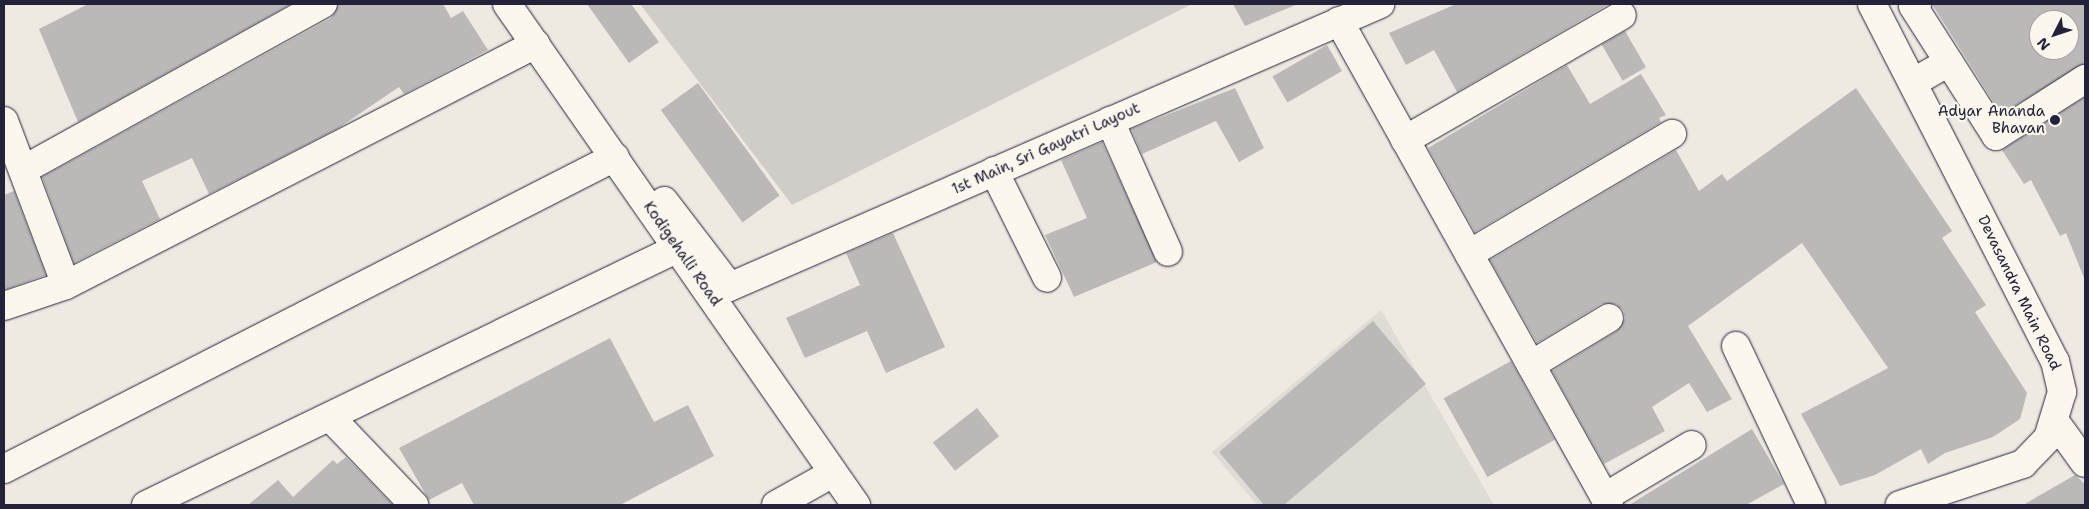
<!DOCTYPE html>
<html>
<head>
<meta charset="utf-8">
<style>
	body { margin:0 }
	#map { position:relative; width:2089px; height:509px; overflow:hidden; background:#eeeae2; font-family:"Shantell Sans",sans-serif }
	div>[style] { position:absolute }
	.built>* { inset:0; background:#dfdbd5 }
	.green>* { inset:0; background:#d0cdc9 }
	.building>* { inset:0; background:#bcb8b8; transform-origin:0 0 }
	.roads { filter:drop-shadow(0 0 1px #22223b) drop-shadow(0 0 1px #22223b) }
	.minor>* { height:28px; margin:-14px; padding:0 14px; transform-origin:14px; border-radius:14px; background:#fbf7ec }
	.major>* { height:28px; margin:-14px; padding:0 14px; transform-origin:14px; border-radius:14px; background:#fbf7ec }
	.dots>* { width:14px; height:14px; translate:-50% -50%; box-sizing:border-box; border:2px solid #fbf7ec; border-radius:50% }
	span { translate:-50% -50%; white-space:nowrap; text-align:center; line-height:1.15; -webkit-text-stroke:4.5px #fbf7ec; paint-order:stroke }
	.poi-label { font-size:15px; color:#22223b }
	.right { translate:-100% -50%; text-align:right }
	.street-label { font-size:15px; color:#22223b }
	.frame { position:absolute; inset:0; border:5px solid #22223b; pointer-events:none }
	.north { position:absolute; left:2029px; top:10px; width:50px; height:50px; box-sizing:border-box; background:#fbf7ec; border:1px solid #a4a2a5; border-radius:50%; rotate:229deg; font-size:14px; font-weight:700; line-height:20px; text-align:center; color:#22223b }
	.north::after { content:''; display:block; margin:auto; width:18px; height:22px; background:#22223b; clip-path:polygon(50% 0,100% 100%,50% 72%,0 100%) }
</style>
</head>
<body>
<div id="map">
	<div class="built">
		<i style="clip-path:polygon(1381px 310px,1494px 505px,1257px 505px,1212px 452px)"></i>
	</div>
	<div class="green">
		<i style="clip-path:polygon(640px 4px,1192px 4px,792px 205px)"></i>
	</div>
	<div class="building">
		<i style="clip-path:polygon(88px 4px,291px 4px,78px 122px,39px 29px)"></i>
		<i style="clip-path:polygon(339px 4px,443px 4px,451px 18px,463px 11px,488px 50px,404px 94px,399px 87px,337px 129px,209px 194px,192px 158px,142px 181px,160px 219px,74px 263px,42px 177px,331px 18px)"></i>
		<i style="clip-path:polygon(587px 4px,631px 4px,659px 42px,629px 63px)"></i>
		<i style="clip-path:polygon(1233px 4px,1298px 4px,1245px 26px)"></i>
		<i style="clip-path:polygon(1456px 4px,1609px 4px,1457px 92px,1434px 50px,1406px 65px,1389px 33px)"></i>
		<i style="clip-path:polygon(evenodd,1932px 4px,2085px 4px,2085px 64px,2001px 114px,1932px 4px,2039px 20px,2069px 20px,2069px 50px,2039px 50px,2039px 20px)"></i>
		<i style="left:1625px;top:31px;width:42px;height:27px;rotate:60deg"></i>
		<i style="left:1327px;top:45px;width:30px;height:63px;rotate:60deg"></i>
		<i style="clip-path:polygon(1567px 65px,1590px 104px,1641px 74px,1666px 115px,1659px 118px,1661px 122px,1475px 232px,1428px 148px)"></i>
		<i style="left:698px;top:83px;width:139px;height:46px;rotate:54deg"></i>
		<i style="clip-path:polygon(1235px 88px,1264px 148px,1239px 162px,1216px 121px,1142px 154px,1131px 129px)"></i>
		<i style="clip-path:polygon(1856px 88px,1952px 231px,1942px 238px,1986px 305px,1975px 312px,2027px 393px,2020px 419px,1993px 437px,1945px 453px,1928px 464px,1921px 449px,1875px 475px,1840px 486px,1801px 414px,1888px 368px,1802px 243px,1688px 326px,1732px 399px,1707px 412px,1689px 383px,1652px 407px,1665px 431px,1604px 464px,1552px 371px,1617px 331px,1625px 318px,1623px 310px,1616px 304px,1601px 304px,1537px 343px,1490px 260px,1676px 150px,1699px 191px,1722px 174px,1727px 181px)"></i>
		<i style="clip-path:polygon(2085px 97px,2085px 277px,2084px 278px,2066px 233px,2060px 236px,2031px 180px,2024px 184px,2002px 150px)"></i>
		<i style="clip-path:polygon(1102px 142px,1157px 262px,1074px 297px,1045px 235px,1087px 218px,1061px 160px)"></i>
		<i style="clip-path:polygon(14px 191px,46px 275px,4px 290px,4px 195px)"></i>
		<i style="clip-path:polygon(893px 233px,945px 347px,886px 373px,867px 331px,805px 358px,786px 318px,860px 285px,846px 253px)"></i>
		<i style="clip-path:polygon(1373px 321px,1426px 384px,1284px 505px,1264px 505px,1219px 452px)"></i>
		<i style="clip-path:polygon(610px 338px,654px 422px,688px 405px,714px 456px,620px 505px,474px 505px,462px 483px,429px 500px,399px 448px)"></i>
		<i style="left:1511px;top:361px;width:90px;height:77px;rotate:61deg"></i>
		<i style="left:977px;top:408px;width:36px;height:56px;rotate:52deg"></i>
		<i style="clip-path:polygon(1752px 429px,1784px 484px,1746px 505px,1629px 505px)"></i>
		<i style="clip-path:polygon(346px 457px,393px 505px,248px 505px,278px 480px,293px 497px,333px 460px,337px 464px)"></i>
		<i style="clip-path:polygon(2075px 475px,2085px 484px,2085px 505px,2023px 505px)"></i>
	</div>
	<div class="roads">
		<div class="minor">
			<i style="left:507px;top:4px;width:611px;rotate:55.14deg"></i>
			<i style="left:1917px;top:4px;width:4px;rotate:153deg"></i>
			<i style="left:1913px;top:6px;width:154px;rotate:57.4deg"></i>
			<i style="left:1996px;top:136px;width:106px;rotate:-32.6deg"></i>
			<i style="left:1339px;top:21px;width:554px;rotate:60.84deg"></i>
			<i style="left:1914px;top:82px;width:40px;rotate:-29.7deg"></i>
			<i style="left:4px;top:121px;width:175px;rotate:69.3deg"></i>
			<i style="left:66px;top:285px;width:528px;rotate:-27.15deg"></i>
			<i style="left:1110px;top:121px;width:143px;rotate:66.1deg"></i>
			<i style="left:1405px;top:140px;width:250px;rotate:-29.9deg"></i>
			<i style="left:23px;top:170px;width:343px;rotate:-29deg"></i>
			<i style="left:994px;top:171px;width:119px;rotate:63.6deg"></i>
			<i style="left:664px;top:201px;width:108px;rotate:52.5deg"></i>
			<i style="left:1469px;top:254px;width:236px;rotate:-30.6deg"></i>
			<i style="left:711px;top:295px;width:730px;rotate:-23.51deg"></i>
			<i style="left:4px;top:306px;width:65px;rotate:-18.7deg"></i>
			<i style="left:1736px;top:346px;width:176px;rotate:64.7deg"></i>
			<i style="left:1531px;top:365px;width:91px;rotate:-31.1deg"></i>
			<i style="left:330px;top:417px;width:122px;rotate:46.3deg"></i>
			<i style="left:2056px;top:423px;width:49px;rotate:54.1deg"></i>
			<i style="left:4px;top:469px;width:686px;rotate:-27.05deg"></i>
			<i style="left:1605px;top:497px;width:101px;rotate:-30.9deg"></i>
			<i style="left:146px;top:505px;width:589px;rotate:-25.78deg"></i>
			<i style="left:776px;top:505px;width:63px;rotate:-29.4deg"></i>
		</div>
		<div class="major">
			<i style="left:1872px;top:4px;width:401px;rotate:62.9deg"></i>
			<i style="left:2055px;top:361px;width:32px;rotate:77deg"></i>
			<i style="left:2062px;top:392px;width:48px;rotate:106.9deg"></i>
			<i style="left:2048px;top:438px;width:36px;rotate:134deg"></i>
			<i style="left:2023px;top:464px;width:130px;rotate:161.6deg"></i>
		</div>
	</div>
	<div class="dots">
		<i style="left:2055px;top:120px;background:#22223b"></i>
	</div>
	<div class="poi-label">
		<span class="right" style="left:2045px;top:120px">Adyar Ananda<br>Bhavan</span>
	</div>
	<div class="street-label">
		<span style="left:1046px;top:149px;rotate:-24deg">1st Main, Sri Gayatri Layout</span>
		<span style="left:682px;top:254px;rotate:55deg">Kodigehalli Road</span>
		<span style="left:2019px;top:293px;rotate:64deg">Devasandra Main Road</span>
	</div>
	<div class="frame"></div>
	<div class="north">N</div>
</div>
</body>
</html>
